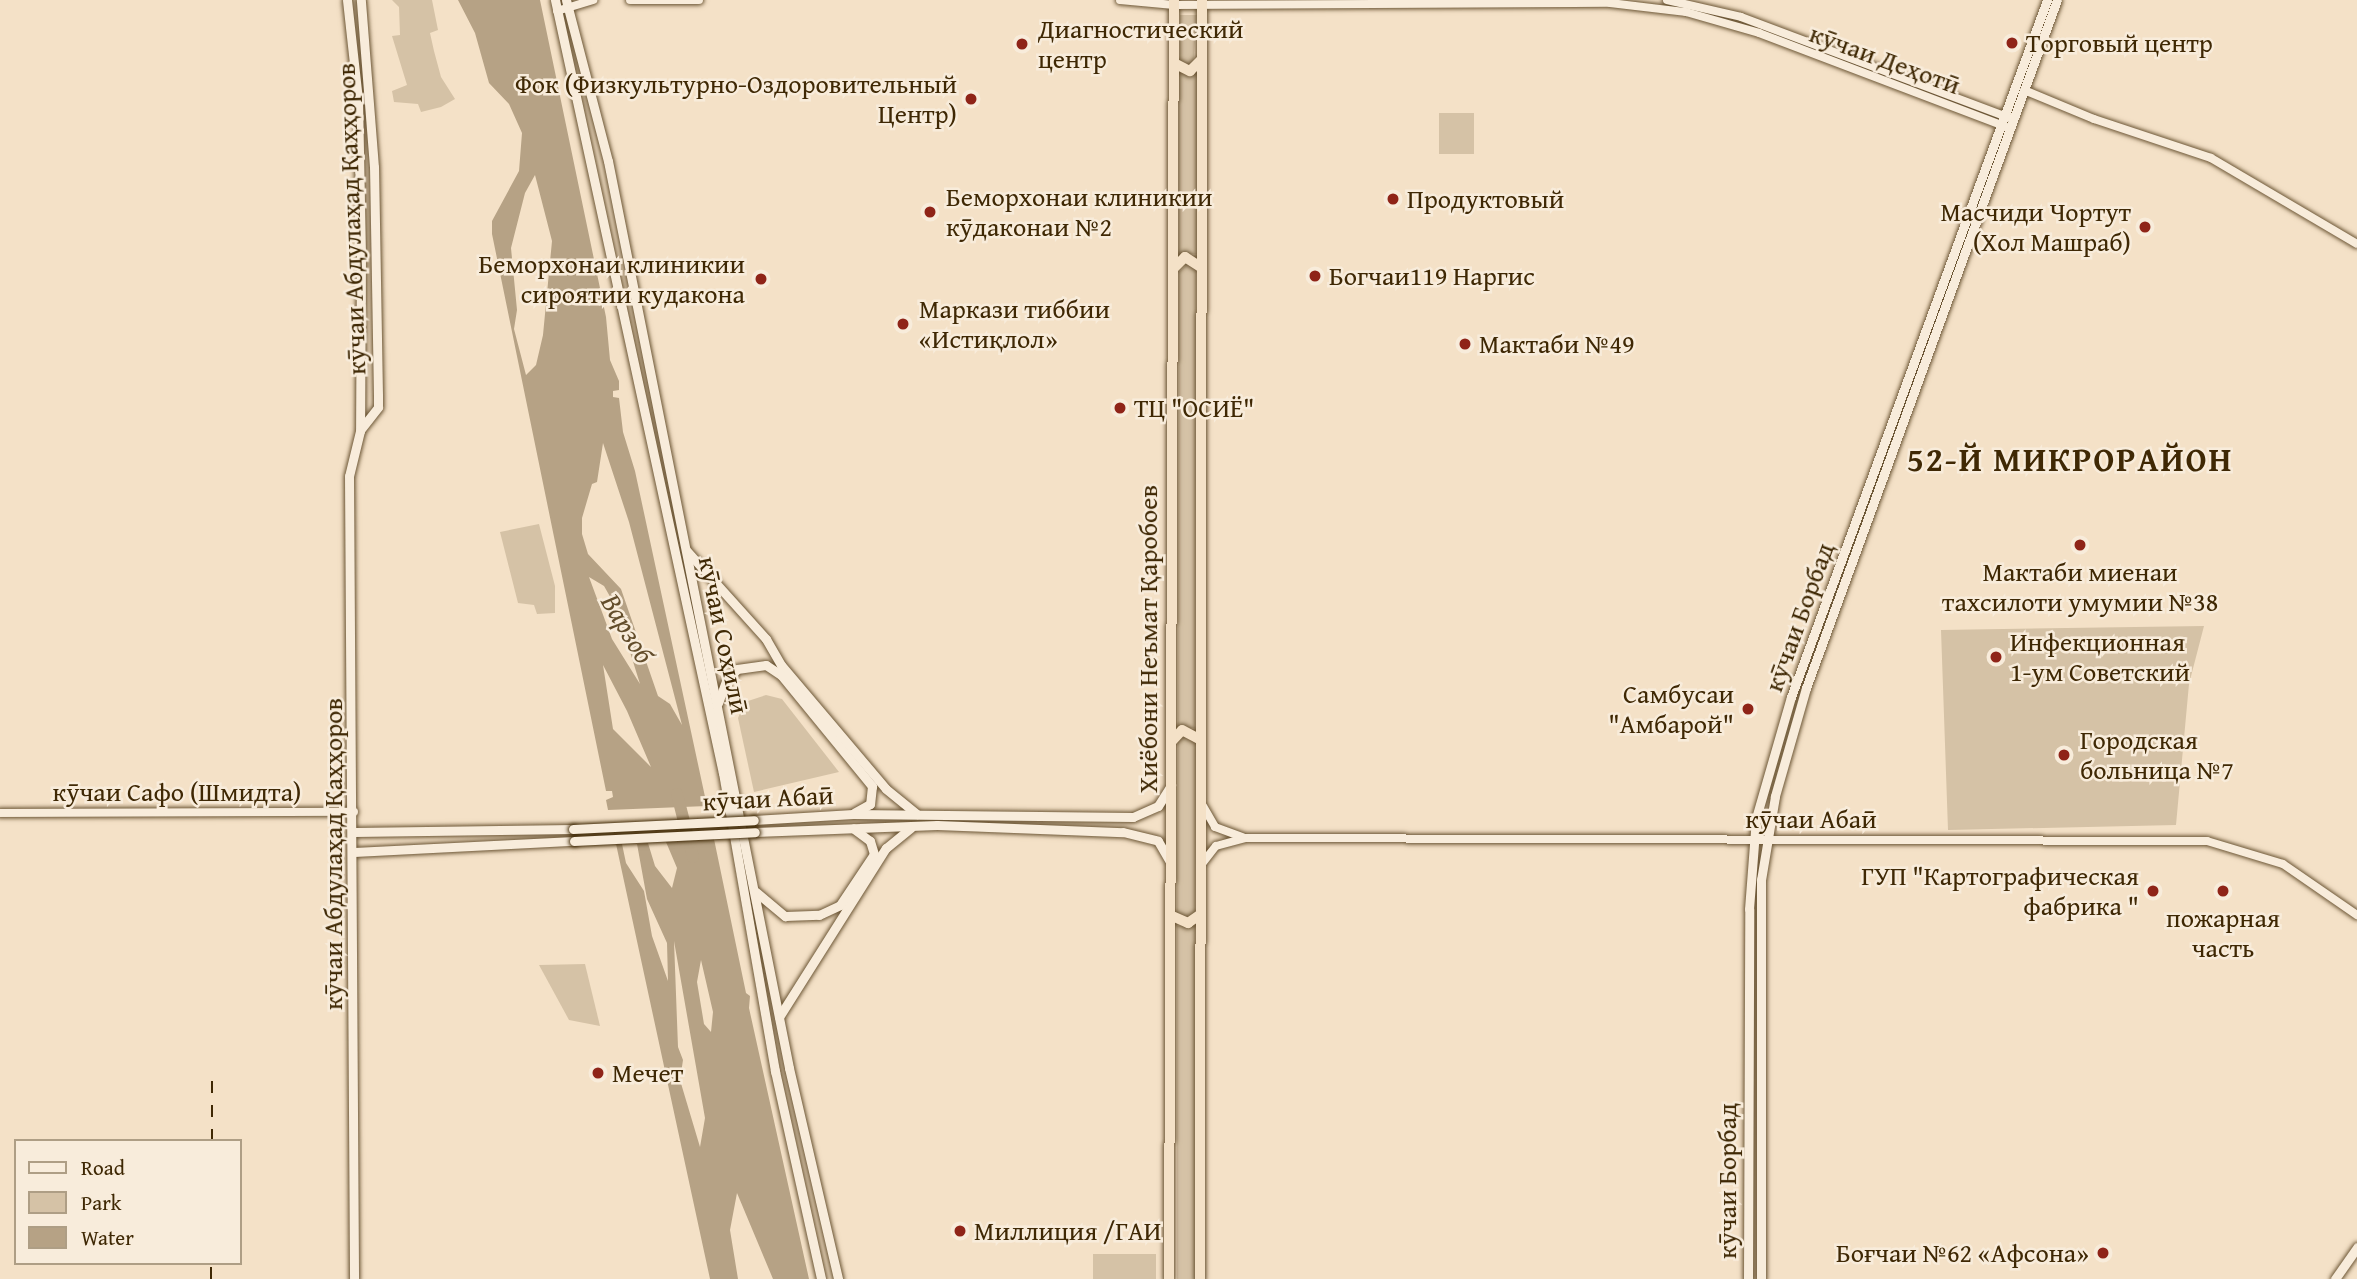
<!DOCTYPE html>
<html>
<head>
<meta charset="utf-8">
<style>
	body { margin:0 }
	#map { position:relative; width:2357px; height:1279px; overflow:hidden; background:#f4e1c7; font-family:"Gentium Book Plus",serif }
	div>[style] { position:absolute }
	.green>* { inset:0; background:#d5c2a6; transform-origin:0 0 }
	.water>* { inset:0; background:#b6a285 }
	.river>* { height:12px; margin:-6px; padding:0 6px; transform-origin:6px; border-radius:6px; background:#b6a285 }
	.roads { filter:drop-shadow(0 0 2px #6c5635) drop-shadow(0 0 2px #6c5635) }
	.tertiary>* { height:8px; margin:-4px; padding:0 4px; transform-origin:4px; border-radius:4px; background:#f8ecdb }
	.secondary>* { height:9px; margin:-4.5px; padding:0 4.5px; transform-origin:4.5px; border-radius:4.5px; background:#f8ecdb }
	.trunk>* { height:10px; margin:-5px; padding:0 5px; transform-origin:5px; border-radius:5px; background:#f4e1c7 }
	.rail>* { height:2px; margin-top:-1px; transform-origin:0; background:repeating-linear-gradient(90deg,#3f2804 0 12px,transparent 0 24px) }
	.bridges { filter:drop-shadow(0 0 2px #3f2804) drop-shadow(0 0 2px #3f2804) }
	.secondary-bridge>* { height:9px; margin:-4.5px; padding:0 4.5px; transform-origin:4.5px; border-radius:4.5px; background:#f8ecdb }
	.dots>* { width:19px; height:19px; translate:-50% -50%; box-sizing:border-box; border:4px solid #f8ecdb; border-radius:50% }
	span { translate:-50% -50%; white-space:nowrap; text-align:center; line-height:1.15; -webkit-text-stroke:5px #f8ecdb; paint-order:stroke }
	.poi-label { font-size:26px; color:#3f2804 }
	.left { translate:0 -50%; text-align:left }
	.right { translate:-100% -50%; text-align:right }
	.street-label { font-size:26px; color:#3f2804 }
	.water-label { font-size:28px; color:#634d2b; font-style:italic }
	.district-label { font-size:33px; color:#3f2804; font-weight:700; letter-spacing:2px }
	.legend { position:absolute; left:14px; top:1139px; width:228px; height:126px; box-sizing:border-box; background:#f8ecdb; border:2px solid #ae9e85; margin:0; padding:9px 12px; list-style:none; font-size:21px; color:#3f2804 }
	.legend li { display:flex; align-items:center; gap:14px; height:35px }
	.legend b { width:35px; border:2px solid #ae9e85 }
</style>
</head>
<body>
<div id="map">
	<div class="green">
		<i style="clip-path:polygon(392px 0,432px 0,438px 30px,430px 33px,434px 51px,441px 77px,455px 99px,441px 107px,421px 112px,418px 104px,394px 102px,392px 91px,407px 85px,392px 36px,400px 35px,399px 7px)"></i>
		<i style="clip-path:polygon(1180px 15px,1197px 15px,1193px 67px,1180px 64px)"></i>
		<i style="left:1179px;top:73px;width:18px;height:181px"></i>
		<i style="left:1474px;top:113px;width:41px;height:35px;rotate:90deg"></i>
		<i style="clip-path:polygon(1188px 263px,1196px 270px,1195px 728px,1178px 728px,1179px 272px)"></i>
		<i style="clip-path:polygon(539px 524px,555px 586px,555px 613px,537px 614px,534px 605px,518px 603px,500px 532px)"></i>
		<i style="clip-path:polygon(2204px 626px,2189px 684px,2176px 825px,1948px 830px,1941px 630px)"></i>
		<i style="clip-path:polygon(766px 695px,782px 699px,839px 772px,754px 792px,738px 718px,745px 702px)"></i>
		<i style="clip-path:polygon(1188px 736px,1196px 742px,1195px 913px,1185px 917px,1177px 914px,1178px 740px)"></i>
		<i style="left:1177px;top:926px;width:18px;height:353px"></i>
		<i style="clip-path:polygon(585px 964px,600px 1026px,569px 1020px,539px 965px)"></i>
		<i style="left:1093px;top:1254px;width:63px;height:25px"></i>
	</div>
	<div class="water">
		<i style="clip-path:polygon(evenodd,458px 0,540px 0,606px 317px,610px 360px,619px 381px,619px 390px,613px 391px,613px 397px,619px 398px,623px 432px,635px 471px,707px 806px,608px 810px,606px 800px,613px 797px,612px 791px,606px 791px,492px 234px,492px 221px,519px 171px,522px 133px,509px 104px,489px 83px,475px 33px,458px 0,535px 175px,552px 241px,543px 335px,536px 365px,526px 375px,514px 329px,517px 310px,511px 248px,525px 193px,535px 175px,458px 0,603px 443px,629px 522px,682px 725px,670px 704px,658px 696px,621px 589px,588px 554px,582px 534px,582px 518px,592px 484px,597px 482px,603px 443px,458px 0,589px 577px,604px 586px,616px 607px,640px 684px,612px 639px,589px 577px,458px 0,603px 665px,627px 711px,651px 767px,613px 729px,603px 665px)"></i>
		<i style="clip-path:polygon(evenodd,714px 839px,746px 993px,750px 996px,749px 1008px,809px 1279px,773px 1279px,737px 1193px,730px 1230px,738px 1279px,710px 1279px,616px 844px,622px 844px,626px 863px,644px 891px,652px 936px,668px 981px,667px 943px,647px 899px,637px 844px,648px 843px,655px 866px,672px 888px,677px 868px,666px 842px,714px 839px,674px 941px,705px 1118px,700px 1147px,680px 1080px,683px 1060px,678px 1047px,674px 941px,714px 839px,701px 960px,713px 1012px,711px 1032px,704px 1024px,697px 982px,701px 960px)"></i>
	</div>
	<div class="river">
		<i style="left:677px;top:794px;width:65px;rotate:75.7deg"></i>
	</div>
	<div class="roads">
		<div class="tertiary">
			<i style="left:630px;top:0;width:69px"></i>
			<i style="left:1120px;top:0;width:54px;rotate:5.3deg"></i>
			<i style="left:1174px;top:5px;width:436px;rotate:-0.3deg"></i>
			<i style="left:1610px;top:3px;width:77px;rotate:6.8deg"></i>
			<i style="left:1686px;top:12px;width:76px;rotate:16deg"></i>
			<i style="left:1759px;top:33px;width:267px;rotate:20.8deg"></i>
			<i style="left:1667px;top:0;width:76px;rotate:12.9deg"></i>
			<i style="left:1741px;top:17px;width:287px;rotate:20.6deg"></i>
			<i style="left:557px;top:11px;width:38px;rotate:-17deg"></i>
			<i style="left:2024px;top:90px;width:76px;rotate:22.5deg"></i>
			<i style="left:2094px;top:119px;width:123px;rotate:18.4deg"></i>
			<i style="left:2211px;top:158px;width:169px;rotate:30.5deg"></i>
			<i style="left:1203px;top:806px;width:24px;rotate:60deg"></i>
			<i style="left:1215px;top:827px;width:29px;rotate:20deg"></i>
			<i style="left:0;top:813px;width:354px;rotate:-0.2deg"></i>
			<i style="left:1201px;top:865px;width:24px;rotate:-52deg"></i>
			<i style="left:1216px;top:846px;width:30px;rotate:-15deg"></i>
			<i style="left:1245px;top:838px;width:962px;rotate:0.18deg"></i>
			<i style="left:2207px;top:841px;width:79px;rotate:16.8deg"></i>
			<i style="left:2283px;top:864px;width:90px;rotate:34.6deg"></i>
		</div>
		<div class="secondary">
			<i style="left:347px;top:0;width:100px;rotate:83.7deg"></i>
			<i style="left:358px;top:99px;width:155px;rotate:88.9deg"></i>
			<i style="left:361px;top:254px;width:177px;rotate:90.3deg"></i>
			<i style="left:360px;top:431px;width:46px;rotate:103.7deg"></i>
			<i style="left:349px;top:476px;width:803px;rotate:89.64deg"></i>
			<i style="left:555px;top:0;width:791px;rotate:77.74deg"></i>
			<i style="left:723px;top:773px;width:303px;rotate:80.1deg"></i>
			<i style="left:775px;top:1071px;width:213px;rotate:77.5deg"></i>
			<i style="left:566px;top:0;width:166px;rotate:75.4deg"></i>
			<i style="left:608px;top:161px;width:925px;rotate:78.71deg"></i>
			<i style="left:789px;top:1068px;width:217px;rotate:76.9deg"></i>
			<i style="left:361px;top:429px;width:28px;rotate:-52deg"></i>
			<i style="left:378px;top:407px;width:12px;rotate:-90deg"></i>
			<i style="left:378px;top:395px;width:228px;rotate:-91deg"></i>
			<i style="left:374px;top:167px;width:168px;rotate:-94.5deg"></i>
			<i style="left:686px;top:550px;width:120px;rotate:48deg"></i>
			<i style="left:766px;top:639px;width:30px;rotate:60deg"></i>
			<i style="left:781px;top:665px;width:162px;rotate:49.7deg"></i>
			<i style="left:886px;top:789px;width:40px;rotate:39deg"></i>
			<i style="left:718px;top:703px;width:23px;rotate:-70deg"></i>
			<i style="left:726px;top:681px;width:16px;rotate:-47deg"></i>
			<i style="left:737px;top:669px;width:29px;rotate:-8deg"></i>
			<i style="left:766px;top:665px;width:18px;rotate:34deg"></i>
			<i style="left:781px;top:675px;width:144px;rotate:50.7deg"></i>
			<i style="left:872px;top:786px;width:18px;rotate:96deg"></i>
			<i style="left:870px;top:804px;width:18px;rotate:151deg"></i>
			<i style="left:754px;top:820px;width:99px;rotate:-3.5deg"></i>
			<i style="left:853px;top:814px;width:280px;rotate:0.6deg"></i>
			<i style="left:1133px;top:817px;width:27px;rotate:-24deg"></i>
			<i style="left:1158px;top:806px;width:25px;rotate:-58deg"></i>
			<i style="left:354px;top:832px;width:219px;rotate:-0.8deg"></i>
			<i style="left:755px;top:832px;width:182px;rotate:-2.2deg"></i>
			<i style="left:937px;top:825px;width:186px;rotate:2.2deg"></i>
			<i style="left:1123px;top:832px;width:36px;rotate:14deg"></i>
			<i style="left:1158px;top:841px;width:24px;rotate:60deg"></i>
			<i style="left:354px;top:852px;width:220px;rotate:-2.9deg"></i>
			<i style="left:756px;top:892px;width:38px;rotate:40deg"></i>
			<i style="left:785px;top:916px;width:34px;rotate:-2deg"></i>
			<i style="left:819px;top:915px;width:23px;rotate:-25deg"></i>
			<i style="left:840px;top:905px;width:61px;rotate:-56.3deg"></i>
			<i style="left:874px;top:854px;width:14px;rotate:-107deg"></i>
			<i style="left:870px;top:841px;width:21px;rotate:-143deg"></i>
			<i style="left:779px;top:1017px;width:200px;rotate:-57.7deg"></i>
			<i style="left:886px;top:848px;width:32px;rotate:-39deg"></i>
			<i style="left:1748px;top:1279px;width:370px;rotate:-89.8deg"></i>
			<i style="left:1749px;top:909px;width:91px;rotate:-85.6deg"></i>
			<i style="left:1756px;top:818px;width:126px;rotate:-73.9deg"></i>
			<i style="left:1791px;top:697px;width:743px;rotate:-69.83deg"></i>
			<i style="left:1761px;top:1279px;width:399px;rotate:-90deg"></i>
			<i style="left:1761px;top:880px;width:85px;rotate:-80.5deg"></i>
			<i style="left:1775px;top:796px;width:112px;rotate:-74deg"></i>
			<i style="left:1806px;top:688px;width:732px;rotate:-69.96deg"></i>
			<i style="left:2335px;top:1279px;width:39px;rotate:-55deg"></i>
		</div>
		<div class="trunk">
			<i style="left:1174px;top:63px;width:18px;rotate:27deg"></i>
			<i style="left:1190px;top:71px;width:17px;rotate:-45deg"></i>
			<i style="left:1173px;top:269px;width:17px;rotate:-45deg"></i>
			<i style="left:1185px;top:257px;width:20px;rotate:33deg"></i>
			<i style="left:1171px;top:742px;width:16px;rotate:-47deg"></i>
			<i style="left:1182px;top:730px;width:21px;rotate:28deg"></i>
			<i style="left:1170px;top:915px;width:20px;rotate:24deg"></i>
			<i style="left:1188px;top:923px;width:16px;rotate:-35deg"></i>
			<i style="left:1169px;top:1279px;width:1279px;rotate:-89.78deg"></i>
			<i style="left:1200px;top:1279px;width:1279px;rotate:-89.91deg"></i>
		</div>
	</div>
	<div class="rail">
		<i style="left:212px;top:1141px;width:60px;rotate:-90deg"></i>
		<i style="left:211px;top:1279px;width:16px;rotate:-90deg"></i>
	</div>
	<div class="bridges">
		<div class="secondary-bridge">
			<i style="left:573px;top:829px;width:181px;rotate:-2.8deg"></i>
			<i style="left:574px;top:841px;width:181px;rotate:-2.8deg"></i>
		</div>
	</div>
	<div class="dots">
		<i style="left:2012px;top:43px;background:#8f2418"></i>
		<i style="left:1022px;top:44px;background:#8f2418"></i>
		<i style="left:971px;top:99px;background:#8f2418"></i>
		<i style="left:1393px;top:199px;background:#8f2418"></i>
		<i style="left:930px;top:212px;background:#8f2418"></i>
		<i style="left:2145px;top:227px;background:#8f2418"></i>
		<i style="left:1315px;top:276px;background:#8f2418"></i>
		<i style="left:761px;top:279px;background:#8f2418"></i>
		<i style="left:903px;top:324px;background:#8f2418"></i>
		<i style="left:1465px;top:344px;background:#8f2418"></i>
		<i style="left:1120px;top:408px;background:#8f2418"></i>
		<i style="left:2080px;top:545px;background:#8f2418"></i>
		<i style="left:1996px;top:657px;background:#8f2418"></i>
		<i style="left:1748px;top:709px;background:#8f2418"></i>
		<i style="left:2064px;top:755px;background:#8f2418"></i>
		<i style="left:2153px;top:891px;background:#8f2418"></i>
		<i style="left:2223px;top:891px;background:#8f2418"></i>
		<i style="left:598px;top:1073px;background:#8f2418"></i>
		<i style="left:960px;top:1231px;background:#8f2418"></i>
		<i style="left:2103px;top:1253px;background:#8f2418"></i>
	</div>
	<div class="poi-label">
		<span class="left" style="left:1038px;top:44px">Диагностический<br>центр</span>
		<span class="left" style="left:2026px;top:43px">Торговый центр</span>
		<span class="right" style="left:957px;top:99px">Фок (Физкультурно-Оздоровительный<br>Центр)</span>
		<span class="left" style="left:946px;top:212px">Беморхонаи клиникии<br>кӯдаконаи №2</span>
		<span class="left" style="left:1407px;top:199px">Продуктовый</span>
		<span class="right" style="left:2131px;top:227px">Масчиди Чортут<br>(Хол Машраб)</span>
		<span class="right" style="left:745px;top:279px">Беморхонаи клиникии<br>сироятии кудакона</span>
		<span class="left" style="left:1329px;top:276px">Богчаи119 Наргис</span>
		<span class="left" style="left:919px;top:324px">Маркази тиббии<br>«Истиқлол»</span>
		<span class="left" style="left:1479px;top:344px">Мактаби №49</span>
		<span class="left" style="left:1134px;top:408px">ТЦ "ОСИЁ"</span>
		<span style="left:2080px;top:587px">Мактаби миенаи<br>тахсилоти умумии №38</span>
		<span class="left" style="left:2010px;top:657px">Инфекционная<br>1-ум Советский</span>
		<span class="right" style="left:1734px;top:709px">Самбусаи<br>"Амбарой"</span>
		<span class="left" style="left:2080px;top:755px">Городская<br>больница №7</span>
		<span class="right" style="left:2139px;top:891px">ГУП "Картографическая<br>фабрика "</span>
		<span style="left:2223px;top:933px">пожарная<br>часть</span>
		<span class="left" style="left:612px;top:1073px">Мечет</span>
		<span class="left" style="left:974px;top:1231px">Миллиция /ГАИ</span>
		<span class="right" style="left:2089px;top:1253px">Боғчаи №62 «Афсона»</span>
	</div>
	<div class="street-label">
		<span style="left:1885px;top:59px;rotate:20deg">кӯчаи Деҳотӣ</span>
		<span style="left:351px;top:219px;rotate:-92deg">кӯчаи Абдулаҳад Қаҳҳоров</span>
		<span style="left:1799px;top:617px;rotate:-70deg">кӯчаи Борбад</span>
		<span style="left:724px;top:635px;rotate:78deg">кӯчаи Соҳилӣ</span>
		<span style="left:1148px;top:639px;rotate:-90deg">Хиёбони Неъмат Қаробоев</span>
		<span style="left:177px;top:792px">кӯчаи Сафо (Шмидта)</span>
		<span style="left:768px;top:798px;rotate:-3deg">кӯчаи Абаӣ</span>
		<span style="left:1811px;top:819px">кӯчаи Абаӣ</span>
		<span style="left:333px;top:854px;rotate:-90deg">кӯчаи Абдулаҳад Қаҳҳоров</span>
		<span style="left:1727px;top:1181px;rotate:-90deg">кӯчаи Борбад</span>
	</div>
	<div class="water-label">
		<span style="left:628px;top:628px;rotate:59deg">Варзоб</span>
	</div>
	<div class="district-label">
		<span style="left:2070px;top:460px">52-Й МИКРОРАЙОН</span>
	</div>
	<ul class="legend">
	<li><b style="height:9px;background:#f8ecdb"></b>Road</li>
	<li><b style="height:19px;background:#d5c2a6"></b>Park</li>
	<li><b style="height:19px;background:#b6a285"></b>Water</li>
	</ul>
</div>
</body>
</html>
